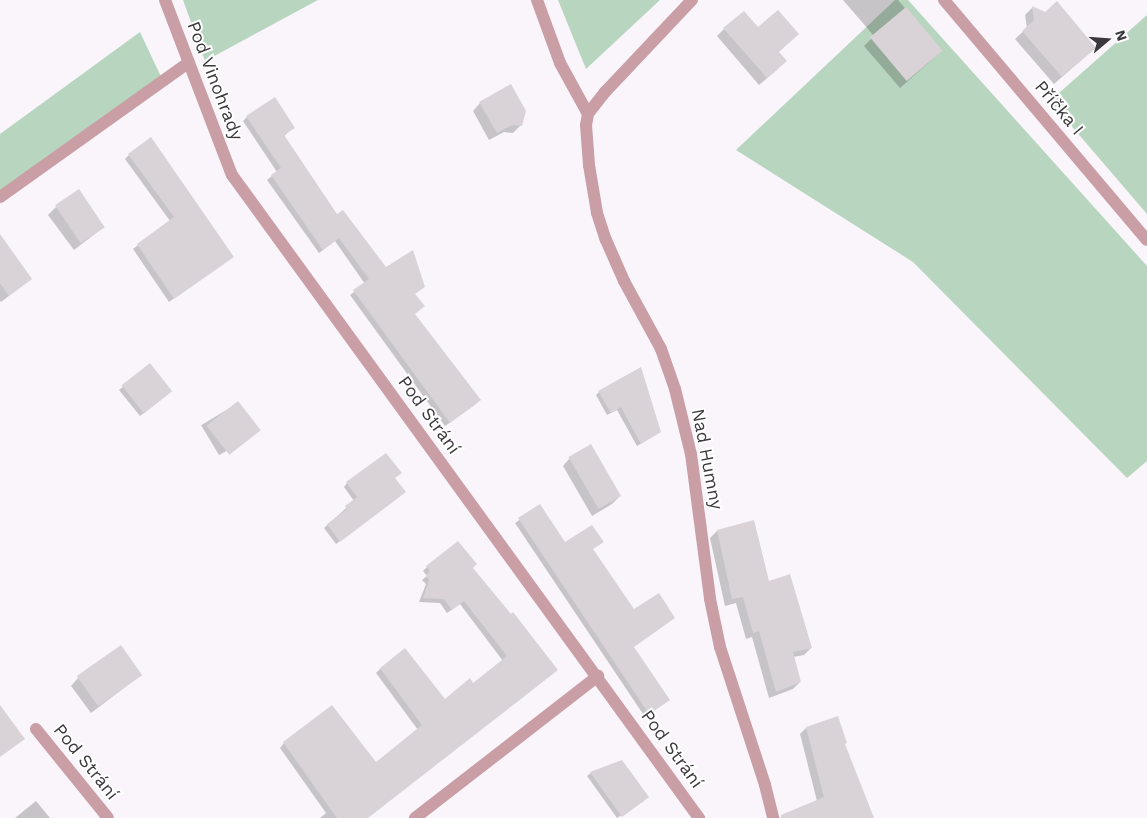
<!DOCTYPE html>
<html>
<head>
<meta charset="utf-8">
<style>
	body { margin:0 }
	#map { position:relative; width:1147px; height:818px; overflow:hidden; background:#f9f5fb; font-family:"Work Sans",sans-serif }
	div>[style] { position:absolute }
	.green>* { inset:0; background:#b8d6bf }
	.shadow>* { inset:0; background:#0003; transform-origin:0 0 }
	.building>* { inset:0; background:#d9d3d7; transform-origin:0 0 }
	.street>* { height:12px; margin:-6px; padding:0 6px; transform-origin:6px; border-radius:6px; background:#ca9ea5 }
	span { translate:-50% -50%; white-space:nowrap; text-align:center; line-height:1.15; -webkit-text-stroke:4px #fff; paint-order:stroke }
	.street-label { font-size:18px; color:#3b393b }
	.north { position:absolute; left:1082px; top:15px; width:50px; height:50px; -webkit-text-stroke:4px #fff; paint-order:stroke; rotate:72deg; font-size:14px; font-weight:700; line-height:20px; text-align:center; color:#3b393b }
	.north::after { content:''; display:block; margin:auto; width:18px; height:22px; background:#3b393b; clip-path:polygon(50% 0,100% 100%,50% 72%,0 100%) }
</style>
</head>
<body>
<div id="map">
	<div class="green">
		<i style="clip-path:polygon(183px 0,318px 0,205px 61px)"></i>
		<i style="clip-path:polygon(558px 0,660px 0,586px 69px)"></i>
		<i style="clip-path:polygon(895px 0,908px 0,1147px 266px,1147px 461px,1127px 478px,913px 262px,736px 150px)"></i>
		<i style="clip-path:polygon(1147px 15px,1147px 214px,1050px 101px)"></i>
		<i style="clip-path:polygon(140px 32px,164px 83px,0 191px,0 134px)"></i>
	</div>
	<div class="shadow">
		<i style="clip-path:polygon(843px 0,898px 0,942px 51px,900px 88px,864px 46px,874px 36px)"></i>
		<i style="clip-path:polygon(1032px 8px,1045px 13px,1087px 55px,1054px 84px,1015px 39px,1027px 28px,1025px 15px)"></i>
		<i style="clip-path:polygon(724px 29px,777px 52px,778px 69px,759px 85px,717px 36px)"></i>
		<i style="clip-path:polygon(480px 103px,521px 125px,513px 133px,504px 132px,489px 140px,473px 111px)"></i>
		<i style="clip-path:polygon(247px 117px,293px 128px,284px 136px,337px 216px,386px 269px,424px 287px,414px 294px,414px 314px,476px 404px,445px 426px,350px 295px,365px 284px,335px 241px,319px 253px,267px 180px,277px 172px,243px 121px)"></i>
		<i style="clip-path:polygon(129px 155px,232px 257px,169px 302px,133px 249px,170px 221px,125px 159px)"></i>
		<i style="clip-path:polygon(56px 207px,104px 227px,74px 250px,48px 215px)"></i>
		<i style="clip-path:polygon(0 247px,31px 279px,1px 302px,0 301px)"></i>
		<i style="clip-path:polygon(150px 365px,167px 395px,140px 416px,119px 390px)"></i>
		<i style="clip-path:polygon(599px 392px,660px 432px,637px 446px,617px 410px,607px 415px,596px 395px)"></i>
		<i style="left:238px;top:403px;width:35px;height:43px;rotate:59deg"></i>
		<i style="clip-path:polygon(570px 458px,620px 496px,612px 504px,592px 516px,563px 466px)"></i>
		<i style="clip-path:polygon(394px 479px,401px 495px,336px 544px,324px 528px,354px 501px,344px 487px,347px 483px)"></i>
		<i style="clip-path:polygon(540px 506px,564px 544px,592px 550px,634px 611px,633px 647px,665px 703px,645px 717px,515px 523px)"></i>
		<i style="clip-path:polygon(717px 531px,768px 582px,811px 648px,804px 655px,793px 657px,800px 682px,793px 689px,769px 698px,752px 637px,746px 639px,736px 603px,725px 606px,710px 538px)"></i>
		<i style="clip-path:polygon(427px 567px,471px 568px,557px 670px,365px 818px,320px 818px,326px 813px,280px 748px,284px 743px,376px 763px,418px 730px,376px 673px,380px 669px,405px 650px,445px 700px,473px 685px,503px 661px,460px 604px,447px 613px,440px 603px,419px 602px,426px 584px,422px 580px,427px 576px,423px 571px)"></i>
		<i style="clip-path:polygon(141px 675px,91px 713px,71px 686px,78px 678px)"></i>
		<i style="clip-path:polygon(806px 728px,844px 745px,873px 818px,799px 818px,817px 801px,800px 734px)"></i>
		<i style="clip-path:polygon(591px 773px,644px 801px,617px 818px,587px 776px)"></i>
		<i style="clip-path:polygon(36px 801px,50px 818px,15px 818px)"></i>
	</div>
	<div class="building">
		<i style="clip-path:polygon(1057px 1px,1096px 48px,1062px 77px,1022px 31px,1034px 20px,1032px 6px,1045px 12px)"></i>
		<i style="left:906px;top:7px;width:57px;height:47px;rotate:50deg"></i>
		<i style="clip-path:polygon(778px 10px,799px 34px,779px 52px,787px 61px,767px 78px,723px 28px,744px 11px,758px 27px)"></i>
		<i style="clip-path:polygon(511px 84px,526px 111px,522px 126px,512px 125px,497px 133px,479px 102px)"></i>
		<i style="clip-path:polygon(275px 97px,295px 128px,284px 135px,337px 214px,343px 210px,386px 267px,413px 250px,425px 287px,415px 294px,425px 306px,415px 314px,481px 400px,450px 423px,353px 290px,369px 279px,339px 238px,323px 250px,271px 175px,281px 168px,246px 116px)"></i>
		<i style="clip-path:polygon(151px 137px,234px 257px,174px 299px,137px 244px,174px 217px,128px 154px)"></i>
		<i style="left:79px;top:189px;width:46px;height:29px;rotate:56deg"></i>
		<i style="clip-path:polygon(0 234px,32px 279px,9px 296px,0 283px)"></i>
		<i style="left:150px;top:363px;width:36px;height:36px;rotate:52deg"></i>
		<i style="clip-path:polygon(641px 367px,661px 432px,641px 444px,621px 407px,611px 413px,598px 391px)"></i>
		<i style="left:238px;top:401px;width:37px;height:40px;rotate:52deg"></i>
		<i style="left:591px;top:444px;width:60px;height:26px;rotate:60deg"></i>
		<i style="clip-path:polygon(386px 453px,402px 473px,395px 478px,406px 492px,340px 542px,327px 524px,347px 509px,345px 506px,357px 497px,346px 482px)"></i>
		<i style="clip-path:polygon(540px 504px,565px 542px,592px 525px,604px 542px,593px 549px,634px 609px,659px 593px,675px 618px,634px 647px,670px 700px,649px 714px,518px 518px)"></i>
		<i style="clip-path:polygon(754px 520px,769px 581px,790px 574px,812px 648px,793px 652px,801px 682px,776px 692px,759px 631px,753px 633px,743px 597px,732px 599px,717px 530px)"></i>
		<i style="clip-path:polygon(458px 541px,477px 564px,473px 568px,511px 614px,513px 612px,558px 670px,368px 818px,337px 818px,283px 742px,332px 705px,376px 762px,422px 725px,380px 668px,405px 648px,445px 699px,470px 678px,473px 683px,507px 656px,464px 601px,452px 610px,444px 599px,423px 598px,429px 580px,426px 575px,430px 571px,426px 566px)"></i>
		<i style="left:121px;top:645px;width:37px;height:54px;rotate:55deg"></i>
		<i style="clip-path:polygon(0 705px,25px 739px,0 757px)"></i>
		<i style="clip-path:polygon(838px 716px,847px 743px,845px 744px,874px 818px,781px 818px,781px 815px,824px 797px,806px 727px)"></i>
		<i style="clip-path:polygon(622px 760px,649px 797px,622px 817px,590px 772px)"></i>
	</div>
	<div class="street">
		<i style="left:165px;top:0;width:187px;rotate:69.1deg"></i>
		<i style="left:232px;top:175px;width:795px;rotate:54.01deg"></i>
		<i style="left:537px;top:0;width:67px;rotate:69.9deg"></i>
		<i style="left:560px;top:63px;width:58px;rotate:61.2deg"></i>
		<i style="left:692px;top:0;width:127px;rotate:133.4deg"></i>
		<i style="left:605px;top:92px;width:28px;rotate:128deg"></i>
		<i style="left:588px;top:114px;width:11px;rotate:100deg"></i>
		<i style="left:586px;top:125px;width:40px;rotate:85.7deg"></i>
		<i style="left:589px;top:165px;width:49px;rotate:80.5deg"></i>
		<i style="left:597px;top:213px;width:28px;rotate:72deg"></i>
		<i style="left:606px;top:240px;width:45px;rotate:66.3deg"></i>
		<i style="left:624px;top:281px;width:77px;rotate:61.4deg"></i>
		<i style="left:661px;top:349px;width:42px;rotate:70.7deg"></i>
		<i style="left:675px;top:389px;width:67px;rotate:76.2deg"></i>
		<i style="left:691px;top:454px;width:146px;rotate:82.5deg"></i>
		<i style="left:710px;top:599px;width:49px;rotate:78.2deg"></i>
		<i style="left:720px;top:647px;width:145px;rotate:71.9deg"></i>
		<i style="left:765px;top:785px;width:34px;rotate:76deg"></i>
		<i style="left:944px;top:0;width:314px;rotate:49.8deg"></i>
		<i style="left:0;top:197px;width:232px;rotate:-35.5deg"></i>
		<i style="left:36px;top:729px;width:114px;rotate:51deg"></i>
		<i style="left:415px;top:818px;width:232px;rotate:-37.8deg"></i>
	</div>
	<div class="street-label">
		<span style="left:215px;top:81px;rotate:69deg">Pod Vinohrady</span>
		<span style="left:1059px;top:108px;rotate:50deg">Příčka I</span>
		<span style="left:429px;top:415px;rotate:54deg">Pod Strání</span>
		<span style="left:707px;top:459px;rotate:79deg">Nad Humny</span>
		<span style="left:672px;top:749px;rotate:54deg">Pod Strání</span>
		<span style="left:86px;top:762px;rotate:51deg">Pod Strání</span>
	</div>
	<div class="north">N</div>
</div>
</body>
</html>
